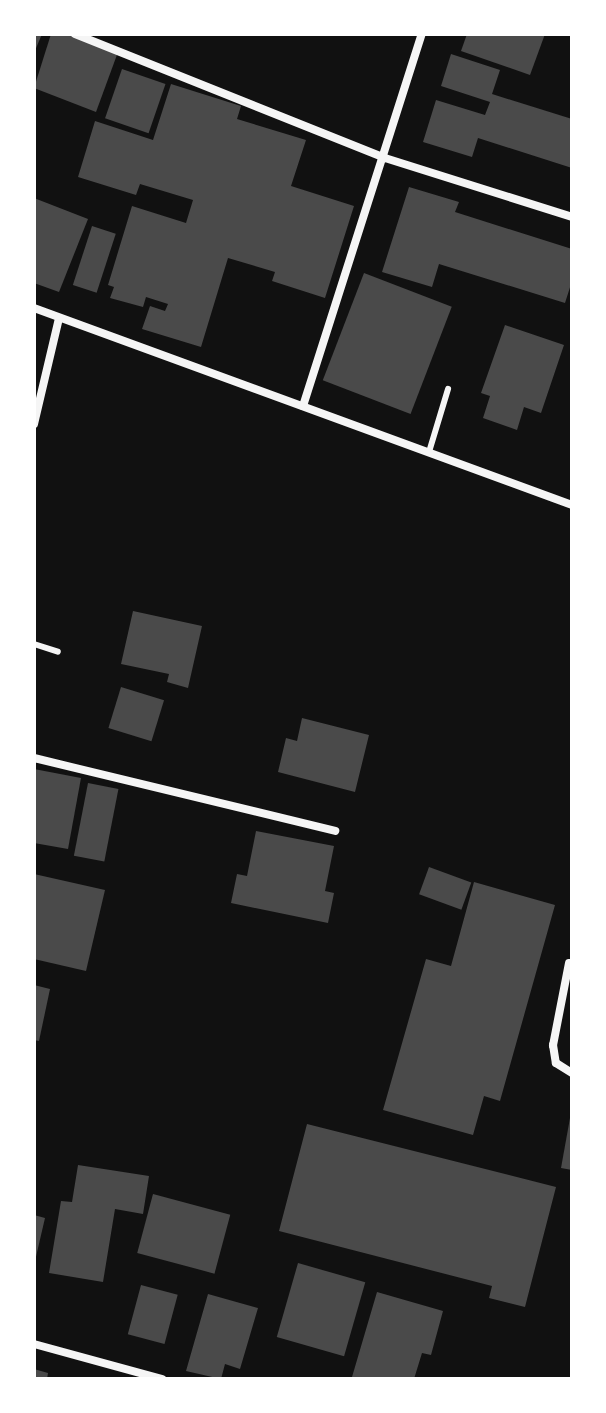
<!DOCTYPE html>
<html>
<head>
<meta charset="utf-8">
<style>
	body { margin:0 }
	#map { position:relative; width:606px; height:1413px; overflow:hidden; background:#111; font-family:Quicksand,sans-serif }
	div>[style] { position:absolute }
	.building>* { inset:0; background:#4a4a4a; transform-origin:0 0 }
	.service>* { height:6px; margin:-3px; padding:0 3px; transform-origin:3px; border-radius:3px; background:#f5f5f5 }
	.minor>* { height:8px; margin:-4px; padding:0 4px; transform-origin:4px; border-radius:4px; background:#f5f5f5 }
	span { translate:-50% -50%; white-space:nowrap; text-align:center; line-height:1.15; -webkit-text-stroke:6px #fff; paint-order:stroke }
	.frame { position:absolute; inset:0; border:36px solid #fff; pointer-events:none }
</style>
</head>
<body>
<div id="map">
	<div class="building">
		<i style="clip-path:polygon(34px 34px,42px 34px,34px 53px)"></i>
		<i style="clip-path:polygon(51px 34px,71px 34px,118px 52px,96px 112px,34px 88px)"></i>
		<i style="clip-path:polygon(467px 34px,545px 34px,530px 75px,461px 51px)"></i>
		<i style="clip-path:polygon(451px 54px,500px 70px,492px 94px,572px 119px,572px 168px,478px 138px,472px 157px,423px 142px,436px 100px,485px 115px,490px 102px,441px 86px)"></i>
		<i style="left:122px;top:69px;width:46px;height:52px;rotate:19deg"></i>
		<i style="clip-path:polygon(171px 84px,241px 106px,237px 119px,306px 140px,291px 186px,354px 206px,325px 298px,272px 281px,275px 272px,228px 258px,201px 347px,142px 329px,150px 306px,165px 311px,168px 304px,146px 297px,143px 307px,110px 298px,114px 287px,108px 285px,132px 206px,186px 223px,193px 200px,140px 184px,136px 195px,78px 177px,95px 121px,153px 140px)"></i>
		<i style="clip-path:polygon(409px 187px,459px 202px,455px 212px,572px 249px,572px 281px,565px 303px,439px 264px,432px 287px,382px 272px)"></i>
		<i style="clip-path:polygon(34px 198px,88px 219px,59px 292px,34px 283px)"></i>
		<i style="left:92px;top:226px;width:25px;height:62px;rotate:18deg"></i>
		<i style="left:364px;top:273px;width:94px;height:115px;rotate:21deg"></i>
		<i style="clip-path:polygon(505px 325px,564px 345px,541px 413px,524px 407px,517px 430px,483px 418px,490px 396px,481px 393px)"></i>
		<i style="clip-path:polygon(133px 611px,202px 626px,188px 688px,167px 682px,169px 674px,121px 664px)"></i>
		<i style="left:121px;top:687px;width:45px;height:43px;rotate:17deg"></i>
		<i style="clip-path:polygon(302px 718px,369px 735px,355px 792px,278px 772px,286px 738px,297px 741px)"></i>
		<i style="clip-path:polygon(34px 769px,81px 778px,68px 849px,34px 843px)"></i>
		<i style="left:88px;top:783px;width:31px;height:74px;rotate:11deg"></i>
		<i style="clip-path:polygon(256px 831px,334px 846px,325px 891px,334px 893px,328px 923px,231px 903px,237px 874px,247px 876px)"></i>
		<i style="left:429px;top:867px;width:45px;height:29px;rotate:20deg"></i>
		<i style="clip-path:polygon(34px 874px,105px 890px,86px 971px,34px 959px)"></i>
		<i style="clip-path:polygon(474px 882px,555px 905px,500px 1101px,484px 1096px,473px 1135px,383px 1110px,426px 959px,451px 966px)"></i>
		<i style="clip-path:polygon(34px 985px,50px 989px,39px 1041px,34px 1040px)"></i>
		<i style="clip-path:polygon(570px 1118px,572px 1118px,572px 1170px,561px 1168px)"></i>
		<i style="clip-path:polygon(307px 1124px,556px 1187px,525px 1307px,489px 1298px,492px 1286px,279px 1231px)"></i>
		<i style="clip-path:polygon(78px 1165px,149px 1176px,143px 1214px,115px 1209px,103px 1282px,49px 1273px,61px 1201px,72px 1202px)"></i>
		<i style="left:153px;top:1194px;width:80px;height:61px;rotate:15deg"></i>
		<i style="clip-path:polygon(34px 1215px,45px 1218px,35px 1261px,34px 1261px)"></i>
		<i style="left:298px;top:1263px;width:70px;height:77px;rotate:16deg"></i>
		<i style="left:141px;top:1285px;width:38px;height:51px;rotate:15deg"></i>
		<i style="clip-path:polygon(377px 1292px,443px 1311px,431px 1355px,422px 1353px,414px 1379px,352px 1377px)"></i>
		<i style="clip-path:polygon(208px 1294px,258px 1308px,240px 1369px,225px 1364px,221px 1379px,186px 1371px)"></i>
		<i style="clip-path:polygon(34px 1369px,48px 1373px,47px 1379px,34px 1379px)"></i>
	</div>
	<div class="service">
		<i style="left:429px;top:452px;width:66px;rotate:-73.2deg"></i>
		<i style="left:34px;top:644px;width:25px;rotate:18deg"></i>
	</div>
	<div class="minor">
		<i style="left:75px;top:34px;width:334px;rotate:21.8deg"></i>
		<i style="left:385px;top:158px;width:196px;rotate:17.5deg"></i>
		<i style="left:34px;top:308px;width:573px;rotate:20.11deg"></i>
		<i style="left:303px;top:406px;width:391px;rotate:-72.3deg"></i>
		<i style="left:34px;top:424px;width:109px;rotate:-76.7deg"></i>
		<i style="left:34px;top:758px;width:310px;rotate:13.6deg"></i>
		<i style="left:569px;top:963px;width:84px;rotate:101deg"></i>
		<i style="left:553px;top:1045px;width:18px;rotate:81deg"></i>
		<i style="left:556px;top:1063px;width:19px;rotate:32deg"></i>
		<i style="left:34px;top:1344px;width:133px;rotate:15.3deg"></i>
	</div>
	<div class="frame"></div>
</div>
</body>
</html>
